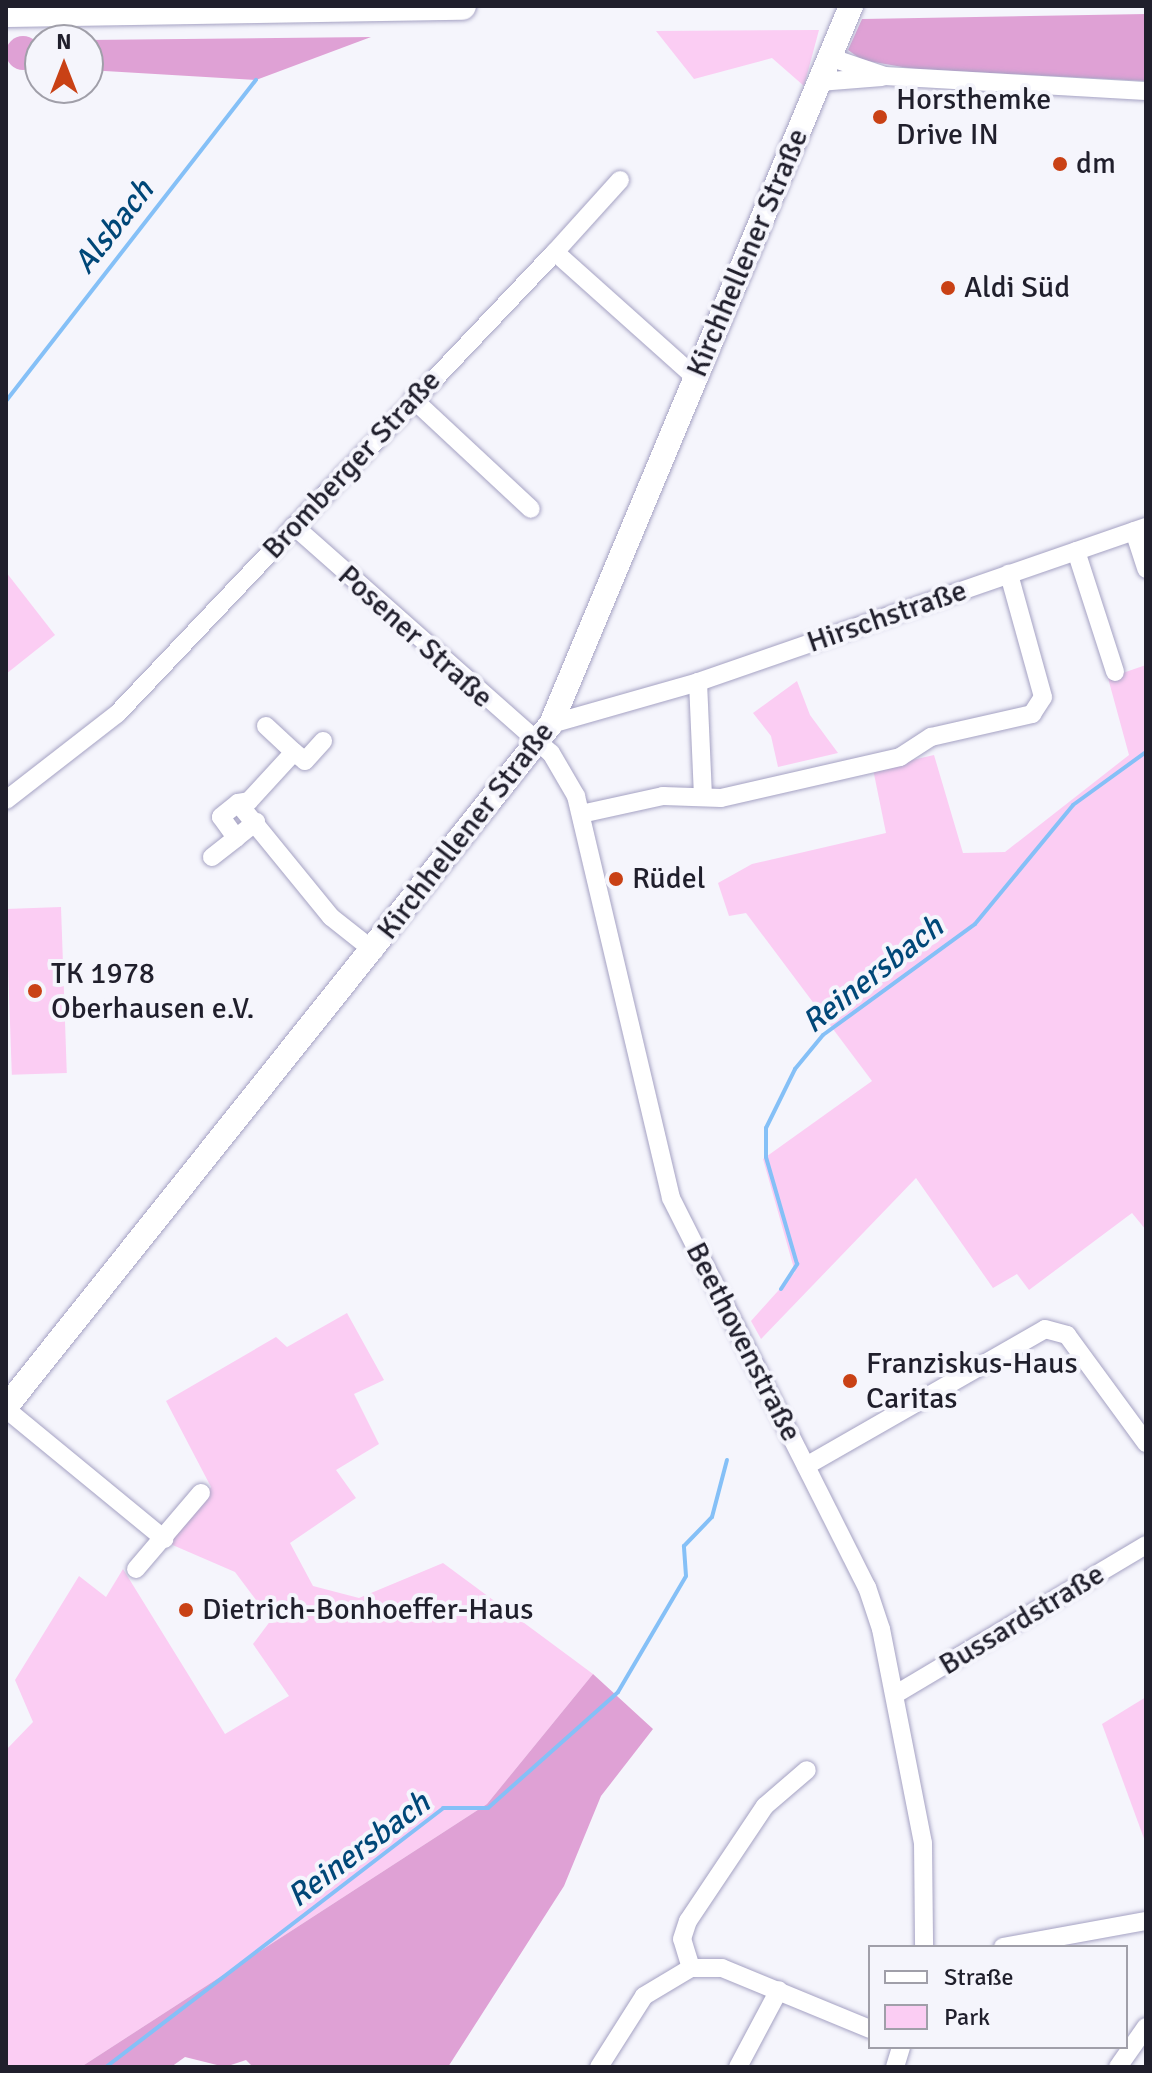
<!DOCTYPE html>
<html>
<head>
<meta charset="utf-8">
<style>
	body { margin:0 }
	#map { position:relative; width:1152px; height:2073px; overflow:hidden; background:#f5f5fc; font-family:Signika,sans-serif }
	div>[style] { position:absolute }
	.green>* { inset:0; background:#fbcdf3; transform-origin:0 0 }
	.forest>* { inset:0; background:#dfa1d5 }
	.round { border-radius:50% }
	.stream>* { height:4px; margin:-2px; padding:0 2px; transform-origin:2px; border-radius:2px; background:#85c0f7 }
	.roads { filter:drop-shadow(0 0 2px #a5a2c3) drop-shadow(0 0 2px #a5a2c3) }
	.minor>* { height:18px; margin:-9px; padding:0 9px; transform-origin:9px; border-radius:9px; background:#fff }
	.major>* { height:24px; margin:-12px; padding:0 12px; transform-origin:12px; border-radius:12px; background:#fff }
	.highway>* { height:28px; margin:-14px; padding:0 14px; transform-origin:14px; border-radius:14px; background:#fff }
	.dots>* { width:22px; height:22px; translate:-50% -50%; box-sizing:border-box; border:4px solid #f5f5fc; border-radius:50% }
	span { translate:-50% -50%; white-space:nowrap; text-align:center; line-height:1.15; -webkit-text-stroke:8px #f5f5fc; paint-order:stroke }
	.poi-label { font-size:30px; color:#201f2c }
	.left { translate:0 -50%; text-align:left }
	.street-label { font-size:30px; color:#201f2c }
	.water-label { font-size:32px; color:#004778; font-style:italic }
	.frame { position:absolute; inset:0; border:8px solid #201f2c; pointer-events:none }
	.legend { position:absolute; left:868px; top:1945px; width:260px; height:104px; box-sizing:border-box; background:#f5f5fc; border:2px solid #a09fa9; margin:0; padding:10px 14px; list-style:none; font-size:24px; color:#201f2c }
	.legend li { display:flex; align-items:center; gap:16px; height:40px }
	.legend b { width:40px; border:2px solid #a09fa9 }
	.north { position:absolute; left:24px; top:24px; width:80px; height:80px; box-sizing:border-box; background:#f5f5fc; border:2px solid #a09fa9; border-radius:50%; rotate:0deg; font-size:22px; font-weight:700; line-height:32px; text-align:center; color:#201f2c }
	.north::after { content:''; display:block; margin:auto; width:28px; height:36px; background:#c94115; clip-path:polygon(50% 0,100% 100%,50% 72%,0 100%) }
</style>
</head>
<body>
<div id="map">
	<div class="green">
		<i style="clip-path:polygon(819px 30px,804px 86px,772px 58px,694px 79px,656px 31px)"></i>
		<i style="clip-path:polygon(6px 572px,55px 635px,6px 674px)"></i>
		<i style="clip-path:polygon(1146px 665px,1146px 1230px,1132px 1213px,1029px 1290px,1017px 1274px,993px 1288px,916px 1178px,761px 1339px,751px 1321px,795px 1272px,763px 1159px,872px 1081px,746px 913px,729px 916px,718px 883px,752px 864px,886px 833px,873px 769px,934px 755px,963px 853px,1005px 852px,1129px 755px,1108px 678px)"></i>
		<i style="clip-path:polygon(797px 681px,810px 715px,838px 753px,778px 767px,771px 736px,753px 713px)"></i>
		<i style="left:61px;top:907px;width:166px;height:55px;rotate:88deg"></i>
		<i style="clip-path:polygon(347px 1313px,384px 1380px,354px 1394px,379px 1444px,336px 1470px,356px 1498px,290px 1543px,313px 1586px,359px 1598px,443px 1563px,593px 1674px,487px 1804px,81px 2067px,6px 2067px,6px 1750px,33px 1722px,15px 1680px,79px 1576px,106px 1597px,123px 1569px,225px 1734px,289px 1696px,253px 1644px,271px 1620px,235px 1572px,168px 1543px,211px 1487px,166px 1401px,276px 1337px,287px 1347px)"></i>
		<i style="clip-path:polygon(1146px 1697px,1146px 1844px,1102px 1724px)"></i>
	</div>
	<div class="forest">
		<i style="clip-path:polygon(1146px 14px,1146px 81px,914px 69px,862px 60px,848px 50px,862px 19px)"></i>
		<i class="round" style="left:6px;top:36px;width:34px;height:34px"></i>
		<i style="clip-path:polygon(371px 37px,256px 80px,88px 70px,88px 40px)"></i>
		<i style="clip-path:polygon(593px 1674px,653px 1729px,601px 1796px,564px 1886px,448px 2067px,253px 2067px,246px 2060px,225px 2067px,185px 2057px,171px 2067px,81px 2067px,487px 1804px)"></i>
	</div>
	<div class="stream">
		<i style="left:6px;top:401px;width:407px;rotate:-52.1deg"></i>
		<i style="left:781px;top:1289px;width:30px;rotate:-57deg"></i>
		<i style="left:797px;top:1264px;width:111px;rotate:-106.2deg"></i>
		<i style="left:766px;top:1157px;width:29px;rotate:-90deg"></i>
		<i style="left:766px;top:1128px;width:66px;rotate:-63.8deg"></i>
		<i style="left:795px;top:1069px;width:44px;rotate:-50.5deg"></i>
		<i style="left:823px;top:1035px;width:188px;rotate:-36.1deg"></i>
		<i style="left:975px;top:924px;width:154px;rotate:-50.5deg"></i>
		<i style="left:1073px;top:805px;width:90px;rotate:-36deg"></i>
		<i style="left:106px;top:2067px;width:425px;rotate:-37.5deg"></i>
		<i style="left:443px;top:1808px;width:45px"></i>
		<i style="left:488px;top:1808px;width:174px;rotate:-41.7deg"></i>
		<i style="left:618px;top:1692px;width:134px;rotate:-59.6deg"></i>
		<i style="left:686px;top:1576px;width:30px;rotate:-94deg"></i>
		<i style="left:684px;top:1546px;width:40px;rotate:-46deg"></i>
		<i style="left:712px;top:1517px;width:59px;rotate:-75.3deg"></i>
	</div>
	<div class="roads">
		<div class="minor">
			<i style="left:829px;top:57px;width:59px;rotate:18.7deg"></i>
			<i style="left:885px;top:76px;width:261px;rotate:3.3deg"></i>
			<i style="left:819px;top:82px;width:63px;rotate:-4.5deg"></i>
			<i style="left:555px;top:252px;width:97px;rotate:-47.9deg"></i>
			<i style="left:413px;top:399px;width:161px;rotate:43deg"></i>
			<i style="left:294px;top:526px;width:343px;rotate:41.5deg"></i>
			<i style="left:551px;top:753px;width:50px;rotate:59.8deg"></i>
			<i style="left:576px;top:796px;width:413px;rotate:76.7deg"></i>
			<i style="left:671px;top:1198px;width:436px;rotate:63.3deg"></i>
			<i style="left:867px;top:1587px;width:44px;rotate:71.6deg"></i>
			<i style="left:881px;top:1629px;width:218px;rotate:78.9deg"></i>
			<i style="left:923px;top:1843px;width:104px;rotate:89.4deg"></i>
			<i style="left:1134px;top:531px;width:40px;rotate:72deg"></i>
			<i style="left:1076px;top:551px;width:127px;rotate:72.1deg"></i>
			<i style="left:698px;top:682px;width:115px;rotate:87.5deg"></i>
			<i style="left:551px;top:724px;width:153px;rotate:-15.9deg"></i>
			<i style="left:698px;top:682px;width:474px;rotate:-19.1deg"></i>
			<i style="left:266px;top:726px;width:38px;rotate:43deg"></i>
			<i style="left:294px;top:752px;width:67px;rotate:132.6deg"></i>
			<i style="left:249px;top:801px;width:11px;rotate:170deg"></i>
			<i style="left:238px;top:803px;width:147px;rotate:50.8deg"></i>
			<i style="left:331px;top:917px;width:55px;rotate:38.3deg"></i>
			<i style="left:294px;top:752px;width:14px;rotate:39deg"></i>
			<i style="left:305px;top:761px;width:27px;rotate:-48deg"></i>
			<i style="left:6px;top:800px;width:140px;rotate:-37.8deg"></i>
			<i style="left:117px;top:714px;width:637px;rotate:-46.53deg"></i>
			<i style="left:555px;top:252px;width:189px;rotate:41.8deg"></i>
			<i style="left:238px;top:803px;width:22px;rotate:141deg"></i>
			<i style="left:221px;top:817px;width:26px;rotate:54deg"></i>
			<i style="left:236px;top:838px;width:26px;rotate:-39deg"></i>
			<i style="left:581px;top:814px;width:84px;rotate:-12.4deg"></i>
			<i style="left:663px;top:796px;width:58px;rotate:2deg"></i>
			<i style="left:721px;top:798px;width:184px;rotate:-12.9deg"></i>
			<i style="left:900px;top:757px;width:37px;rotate:-33deg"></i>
			<i style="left:931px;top:737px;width:104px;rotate:-12.8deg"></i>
			<i style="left:1032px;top:714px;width:20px;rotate:-57deg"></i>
			<i style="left:1043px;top:697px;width:128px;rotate:-105.5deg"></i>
			<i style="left:212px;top:857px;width:31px;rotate:-38deg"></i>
			<i style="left:6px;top:1409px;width:205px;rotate:39.4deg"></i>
			<i style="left:806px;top:1466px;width:275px;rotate:-29.8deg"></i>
			<i style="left:1045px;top:1329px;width:23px;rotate:15deg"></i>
			<i style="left:1067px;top:1335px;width:134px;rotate:53.8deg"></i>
			<i style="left:136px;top:1569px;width:100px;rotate:-49.5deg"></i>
			<i style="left:896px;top:1694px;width:291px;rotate:-30.8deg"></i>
			<i style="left:1003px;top:1947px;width:145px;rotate:-10.3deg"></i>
			<i style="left:691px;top:1968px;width:31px"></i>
			<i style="left:722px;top:1968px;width:160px;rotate:22.4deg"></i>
			<i style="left:599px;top:2067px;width:84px;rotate:-57.6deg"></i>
			<i style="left:644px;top:1996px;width:55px;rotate:-30.8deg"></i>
			<i style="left:691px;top:1968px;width:30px;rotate:-107deg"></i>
			<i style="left:682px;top:1939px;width:19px;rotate:-72deg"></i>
			<i style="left:688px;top:1921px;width:138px;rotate:-56.2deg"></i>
			<i style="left:765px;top:1806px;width:55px;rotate:-40.6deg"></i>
			<i style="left:738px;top:2067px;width:87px;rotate:-62deg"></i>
			<i style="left:895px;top:2067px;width:21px;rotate:-73deg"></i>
			<i style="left:1118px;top:2067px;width:49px;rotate:-55deg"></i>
		</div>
		<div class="major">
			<i style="left:6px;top:1407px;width:874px;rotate:-51.41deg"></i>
			<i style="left:551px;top:724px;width:778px;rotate:-67.32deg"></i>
		</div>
		<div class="highway">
			<i style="left:6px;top:13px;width:456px;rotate:-0.9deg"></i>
		</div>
	</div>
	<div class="dots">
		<i style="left:880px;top:117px;background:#c94115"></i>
		<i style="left:1060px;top:164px;background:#c94115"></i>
		<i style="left:948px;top:288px;background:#c94115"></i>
		<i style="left:616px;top:879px;background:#c94115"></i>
		<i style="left:35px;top:991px;background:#c94115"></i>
		<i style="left:850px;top:1381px;background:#c94115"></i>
		<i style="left:186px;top:1610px;background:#c94115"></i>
	</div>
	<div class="poi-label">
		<span class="left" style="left:896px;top:117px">Horsthemke<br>Drive IN</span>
		<span class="left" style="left:1076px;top:164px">dm</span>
		<span class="left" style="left:964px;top:288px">Aldi Süd</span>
		<span class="left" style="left:632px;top:879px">Rüdel</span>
		<span class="left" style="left:51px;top:991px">TK 1978<br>Oberhausen e.V.</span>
		<span class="left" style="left:866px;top:1381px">Franziskus-Haus<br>Caritas</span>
		<span class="left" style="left:202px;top:1610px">Dietrich-Bonhoeffer-Haus</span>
	</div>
	<div class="street-label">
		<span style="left:748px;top:253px;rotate:-67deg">Kirchhellener Straße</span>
		<span style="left:352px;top:465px;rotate:-47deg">Bromberger Straße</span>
		<span style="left:887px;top:617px;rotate:-19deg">Hirschstraße</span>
		<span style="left:415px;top:637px;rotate:42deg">Posener Straße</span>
		<span style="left:466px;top:831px;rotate:-52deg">Kirchhellener Straße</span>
		<span style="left:743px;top:1342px;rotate:63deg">Beethovenstraße</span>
		<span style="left:1022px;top:1620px;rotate:-31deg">Bussardstraße</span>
	</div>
	<div class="water-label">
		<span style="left:114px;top:227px;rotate:-52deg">Alsbach</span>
		<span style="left:873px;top:975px;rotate:-38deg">Reinersbach</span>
		<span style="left:359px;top:1850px;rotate:-37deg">Reinersbach</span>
	</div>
	<div class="frame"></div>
	<ul class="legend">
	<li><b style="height:10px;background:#fff"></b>Straße</li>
	<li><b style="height:22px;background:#fbcdf3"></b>Park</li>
	</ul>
	<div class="north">N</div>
</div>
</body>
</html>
